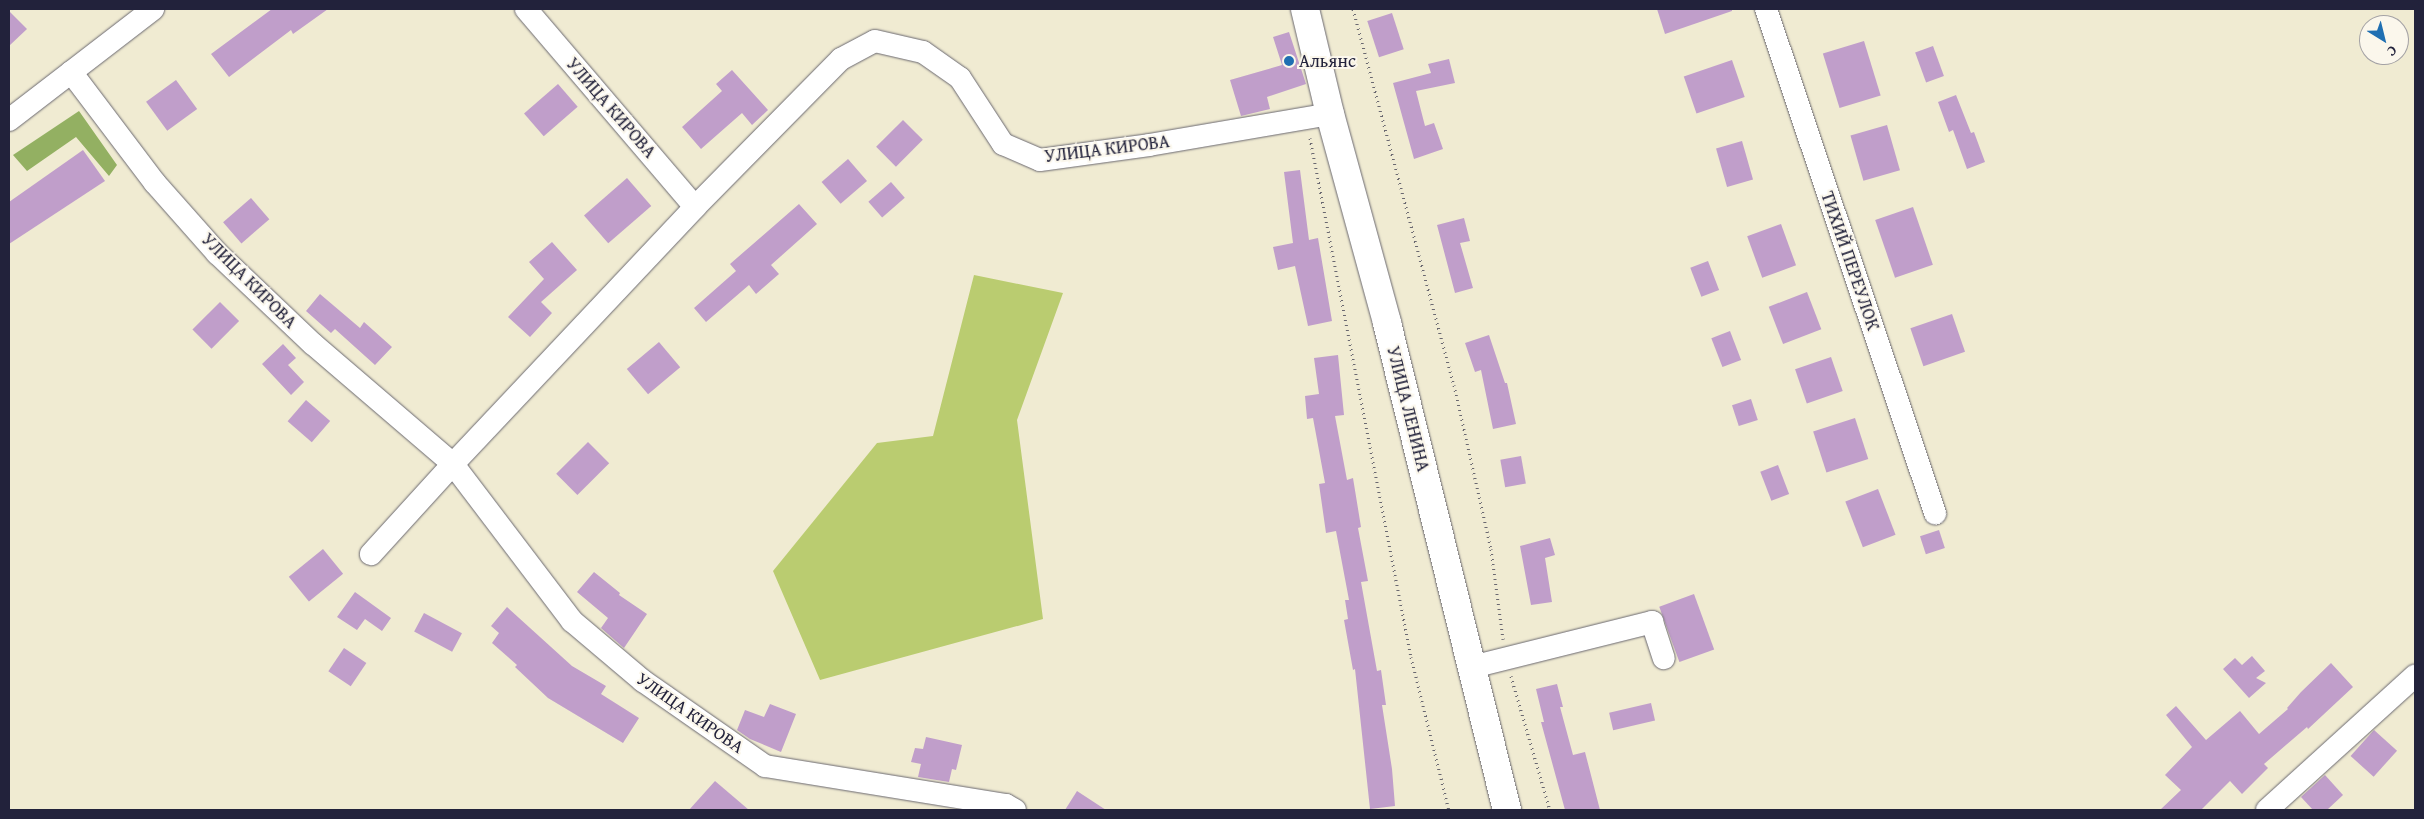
<!DOCTYPE html>
<html>
<head>
<meta charset="utf-8">
<style>
	body { margin:0 }
	#map { position:relative; width:2424px; height:819px; overflow:hidden; background:#f0ebd2; font-family:"Gentium Book Plus",serif }
	div>[style] { position:absolute }
	.green>* { inset:0; background:#bacc70 }
	.forest>* { inset:0; background:#93b062 }
	.building>* { inset:0; background:#c09eca; transform-origin:0 0 }
	.path>* { height:3px; margin-top:-1.5px; transform-origin:0; background:repeating-linear-gradient(90deg,#6a6870 0 1px,transparent 0 5px) }
	.roads { filter:drop-shadow(0 0 1px #6a6870) drop-shadow(0 0 1px #6a6870) }
	.street>* { height:22px; margin:-11px; padding:0 11px; transform-origin:11px; border-radius:11px; background:#fff }
	.secondary>* { height:28px; margin:-14px; padding:0 14px; transform-origin:14px; border-radius:14px; background:#fff }
	.dots>* { width:14px; height:14px; translate:-50% -50%; box-sizing:border-box; border:2px solid #fbf7ec; border-radius:50% }
	span { translate:-50% -50%; white-space:nowrap; text-align:center; line-height:1.15; -webkit-text-stroke:4px #fbf7ec; paint-order:stroke }
	.poi-label { font-size:18px; color:#22223b }
	.left { translate:0 -50%; text-align:left }
	.street-label { font-size:18px; color:#22223b }
	.frame { position:absolute; inset:0; border:10px solid #22223b; pointer-events:none }
	.north { position:absolute; left:2359px; top:15px; width:50px; height:50px; box-sizing:border-box; background:#fbf7ec; border:1px solid #a4a2a5; border-radius:50%; rotate:144deg; font-size:14px; font-weight:700; line-height:20px; text-align:center; color:#22223b }
	.north::after { content:''; display:block; margin:auto; width:18px; height:22px; background:#1f6fb2; clip-path:polygon(50% 0,100% 100%,50% 72%,0 100%) }
</style>
</head>
<body>
<div id="map">
	<div class="green">
		<i style="clip-path:polygon(974px 275px,1063px 293px,1017px 420px,1043px 619px,820px 680px,773px 571px,877px 443px,933px 436px)"></i>
	</div>
	<div class="forest">
		<i style="clip-path:polygon(79px 111px,117px 165px,109px 176px,76px 137px,27px 171px,13px 155px)"></i>
	</div>
	<div class="building">
		<i style="clip-path:polygon(272px 9px,328px 9px,293px 34px,291px 30px,229px 77px,211px 54px)"></i>
		<i style="clip-path:polygon(1657px 9px,1732px 9px,1732px 11px,1665px 34px)"></i>
		<i style="clip-path:polygon(9px 11px,27px 29px,9px 46px)"></i>
		<i style="left:1392px;top:13px;width:38px;height:26px;rotate:72deg"></i>
		<i style="clip-path:polygon(1289px 32px,1306px 84px,1267px 97px,1270px 109px,1241px 116px,1230px 80px,1282px 65px,1273px 37px)"></i>
		<i style="left:1864px;top:41px;width:57px;height:43px;rotate:73deg"></i>
		<i style="left:1933px;top:46px;width:32px;height:19px;rotate:70deg"></i>
		<i style="clip-path:polygon(1449px 59px,1455px 83px,1416px 91px,1425px 126px,1434px 123px,1443px 149px,1414px 159px,1393px 83px,1431px 73px,1428px 64px)"></i>
		<i style="left:1732px;top:60px;width:39px;height:51px;rotate:71deg"></i>
		<i style="clip-path:polygon(732px 70px,768px 110px,752px 125px,742px 113px,701px 149px,682px 127px,722px 91px,716px 84px)"></i>
		<i style="left:176px;top:80px;width:36px;height:37px;rotate:54deg"></i>
		<i style="left:558px;top:84px;width:30px;height:45px;rotate:49deg"></i>
		<i style="clip-path:polygon(1956px 95px,1971px 133px,1974px 132px,1985px 162px,1967px 169px,1953px 130px,1949px 132px,1938px 102px)"></i>
		<i style="left:903px;top:120px;width:28px;height:38px;rotate:45deg"></i>
		<i style="left:1887px;top:125px;width:47px;height:38px;rotate:74deg"></i>
		<i style="left:1742px;top:141px;width:40px;height:27px;rotate:74deg"></i>
		<i style="clip-path:polygon(83px 150px,105px 181px,9px 244px,9px 202px)"></i>
		<i style="left:848px;top:159px;width:29px;height:35px;rotate:49deg"></i>
		<i style="clip-path:polygon(1300px 170px,1309px 240px,1318px 238px,1332px 321px,1308px 326px,1295px 266px,1278px 270px,1273px 247px,1293px 243px,1284px 172px)"></i>
		<i style="left:627px;top:178px;width:37px;height:57px;rotate:49deg"></i>
		<i style="left:891px;top:182px;width:21px;height:30px;rotate:49deg"></i>
		<i style="left:251px;top:198px;width:28px;height:37px;rotate:49deg"></i>
		<i style="clip-path:polygon(799px 204px,817px 224px,771px 265px,779px 274px,756px 294px,749px 285px,706px 322px,694px 308px,736px 271px,730px 264px)"></i>
		<i style="left:1913px;top:207px;width:61px;height:40px;rotate:71deg"></i>
		<i style="clip-path:polygon(1464px 218px,1470px 241px,1460px 243px,1473px 288px,1455px 293px,1437px 225px)"></i>
		<i style="left:1781px;top:224px;width:44px;height:36px;rotate:70deg"></i>
		<i style="clip-path:polygon(552px 242px,577px 270px,541px 302px,552px 313px,530px 337px,508px 317px,544px 279px,529px 262px)"></i>
		<i style="left:1708px;top:261px;width:31px;height:19px;rotate:69deg"></i>
		<i style="left:1807px;top:292px;width:40px;height:41px;rotate:69deg"></i>
		<i style="clip-path:polygon(320px 294px,360px 328px,364px 322px,392px 347px,375px 365px,335px 329px,331px 333px,306px 311px)"></i>
		<i style="left:220px;top:302px;width:27px;height:39px;rotate:45deg"></i>
		<i style="left:1952px;top:314px;width:40px;height:44px;rotate:71deg"></i>
		<i style="left:1730px;top:331px;width:31px;height:20px;rotate:69deg"></i>
		<i style="clip-path:polygon(1489px 335px,1505px 383px,1507px 383px,1516px 424px,1493px 429px,1481px 370px,1475px 372px,1465px 343px)"></i>
		<i style="left:659px;top:342px;width:33px;height:42px;rotate:50deg"></i>
		<i style="clip-path:polygon(283px 344px,296px 358px,288px 365px,304px 382px,291px 395px,262px 364px)"></i>
		<i style="clip-path:polygon(1338px 355px,1344px 415px,1335px 416px,1347px 480px,1353px 478px,1361px 527px,1358px 528px,1368px 581px,1361px 582px,1377px 671px,1381px 670px,1386px 705px,1382px 705px,1392px 769px,1395px 806px,1370px 809px,1355px 669px,1353px 670px,1344px 620px,1348px 619px,1345px 600px,1349px 600px,1336px 531px,1326px 533px,1319px 484px,1325px 483px,1313px 418px,1307px 419px,1305px 396px,1319px 394px,1314px 358px)"></i>
		<i style="left:1831px;top:357px;width:36px;height:38px;rotate:71deg"></i>
		<i style="left:1751px;top:399px;width:22px;height:20px;rotate:72deg"></i>
		<i style="left:306px;top:400px;width:32px;height:28px;rotate:41deg"></i>
		<i style="left:1855px;top:418px;width:43px;height:44px;rotate:72deg"></i>
		<i style="left:588px;top:442px;width:30px;height:45px;rotate:45deg"></i>
		<i style="left:1521px;top:456px;width:28px;height:21px;rotate:80deg"></i>
		<i style="left:1778px;top:465px;width:31px;height:19px;rotate:69deg"></i>
		<i style="left:1878px;top:489px;width:49px;height:35px;rotate:69deg"></i>
		<i style="left:1939px;top:530px;width:19px;height:20px;rotate:72deg"></i>
		<i style="clip-path:polygon(1550px 538px,1555px 555px,1545px 558px,1552px 602px,1531px 605px,1520px 546px)"></i>
		<i style="left:323px;top:549px;width:32px;height:44px;rotate:51deg"></i>
		<i style="clip-path:polygon(594px 572px,620px 593px,619px 595px,647px 614px,624px 648px,601px 628px,608px 618px,577px 592px)"></i>
		<i style="clip-path:polygon(355px 592px,391px 618px,382px 631px,365px 619px,357px 630px,337px 617px)"></i>
		<i style="left:1694px;top:594px;width:59px;height:37px;rotate:70deg"></i>
		<i style="clip-path:polygon(507px 607px,572px 666px,606px 686px,601px 694px,639px 718px,623px 743px,548px 698px,515px 667px,517px 665px,492px 643px,499px 633px,491px 626px)"></i>
		<i style="left:424px;top:613px;width:43px;height:21px;rotate:28deg"></i>
		<i style="left:344px;top:648px;width:27px;height:28px;rotate:34deg"></i>
		<i style="clip-path:polygon(2252px 656px,2265px 671px,2256px 678px,2266px 683px,2249px 698px,2223px 669px,2235px 658px,2242px 665px)"></i>
		<i style="clip-path:polygon(2331px 663px,2353px 687px,2308px 729px,2307px 727px,2264px 764px,2268px 768px,2242px 794px,2230px 781px,2201px 810px,2160px 810px,2181px 790px,2165px 775px,2192px 747px,2166px 715px,2176px 706px,2206px 740px,2240px 711px,2259px 734px,2288px 709px,2287px 708px,2301px 692px)"></i>
		<i style="clip-path:polygon(1557px 684px,1563px 707px,1560px 707px,1573px 755px,1585px 752px,1600px 810px,1565px 810px,1541px 722px,1544px 722px,1536px 689px)"></i>
		<i style="left:1651px;top:703px;width:18px;height:43px;rotate:77deg"></i>
		<i style="clip-path:polygon(770px 704px,796px 714px,781px 752px,750px 739px,737px 730px,745px 710px,764px 717px)"></i>
		<i style="left:2374px;top:730px;width:31px;height:35px;rotate:42deg"></i>
		<i style="clip-path:polygon(926px 737px,962px 745px,956px 770px,952px 769px,949px 782px,918px 777px,921px 764px,911px 762px,915px 748px,923px 749px)"></i>
		<i style="clip-path:polygon(2325px 775px,2343px 795px,2327px 810px,2313px 810px,2301px 797px)"></i>
		<i style="clip-path:polygon(715px 781px,749px 810px,689px 810px)"></i>
		<i style="clip-path:polygon(1077px 791px,1106px 810px,1065px 810px)"></i>
	</div>
	<div class="path">
		<i style="left:1353px;top:9px;width:389px;rotate:75deg"></i>
		<i style="left:1454px;top:385px;width:168px;rotate:77.3deg"></i>
		<i style="left:1491px;top:549px;width:91px;rotate:82.4deg"></i>
		<i style="left:1310px;top:138px;width:529px;rotate:78.99deg"></i>
		<i style="left:1411px;top:657px;width:158px;rotate:76.1deg"></i>
		<i style="left:1511px;top:676px;width:140px;rotate:73.8deg"></i>
	</div>
	<div class="roads">
		<div class="street">
			<i style="left:526px;top:9px;width:260px;rotate:49.5deg"></i>
			<i style="left:1766px;top:9px;width:532px;rotate:71.46deg"></i>
			<i style="left:71px;top:72px;width:139px;rotate:52.9deg"></i>
			<i style="left:155px;top:183px;width:94px;rotate:48.5deg"></i>
			<i style="left:217px;top:253px;width:132px;rotate:43.5deg"></i>
			<i style="left:313px;top:344px;width:184px;rotate:40.6deg"></i>
			<i style="left:453px;top:464px;width:122px;rotate:132.3deg"></i>
			<i style="left:9px;top:120px;width:182px;rotate:-37.6deg"></i>
			<i style="left:1472px;top:667px;width:186px;rotate:-14deg"></i>
			<i style="left:1652px;top:622px;width:38px;rotate:72deg"></i>
			<i style="left:1015px;top:810px;width:10px;rotate:-151deg"></i>
			<i style="left:1006px;top:805px;width:244px;rotate:-170.8deg"></i>
			<i style="left:765px;top:766px;width:149px;rotate:-145.1deg"></i>
			<i style="left:643px;top:681px;width:93px;rotate:-139.8deg"></i>
			<i style="left:572px;top:621px;width:197px;rotate:-127.2deg"></i>
			<i style="left:453px;top:464px;width:353px;rotate:-46.7deg"></i>
			<i style="left:695px;top:207px;width:208px;rotate:-45.4deg"></i>
			<i style="left:841px;top:59px;width:38px;rotate:-28deg"></i>
			<i style="left:875px;top:41px;width:49px;rotate:12.9deg"></i>
			<i style="left:923px;top:52px;width:45px;rotate:35.1deg"></i>
			<i style="left:960px;top:78px;width:79px;rotate:56.9deg"></i>
			<i style="left:1003px;top:144px;width:40px;rotate:23.4deg"></i>
			<i style="left:1040px;top:160px;width:110px;rotate:-7.8deg"></i>
			<i style="left:1149px;top:145px;width:184px;rotate:-9.7deg"></i>
			<i style="left:2267px;top:810px;width:200px;rotate:-42.2deg"></i>
		</div>
		<div class="secondary">
			<i style="left:1305px;top:9px;width:108px;rotate:76.6deg"></i>
			<i style="left:1330px;top:114px;width:217px;rotate:74.7deg"></i>
			<i style="left:1387px;top:323px;width:502px;rotate:76.16deg"></i>
		</div>
	</div>
	<div class="dots">
		<i style="left:1289px;top:61px;background:#1f6fb2"></i>
	</div>
	<div class="poi-label">
		<span class="left" style="left:1299px;top:61px">Альянс</span>
	</div>
	<div class="street-label">
		<span style="left:611px;top:108px;rotate:49deg">УЛИЦА КИРОВА</span>
		<span style="left:1107px;top:149px;rotate:-7deg">УЛИЦА КИРОВА</span>
		<span style="left:1850px;top:261px;rotate:71deg">ТИХИЙ ПЕРЕУЛОК</span>
		<span style="left:249px;top:281px;rotate:45deg">УЛИЦА КИРОВА</span>
		<span style="left:1408px;top:409px;rotate:76deg">УЛИЦА ЛЕНИНА</span>
		<span style="left:690px;top:713px;rotate:35deg">УЛИЦА КИРОВА</span>
	</div>
	<div class="frame"></div>
	<div class="north">С</div>
</div>
</body>
</html>
